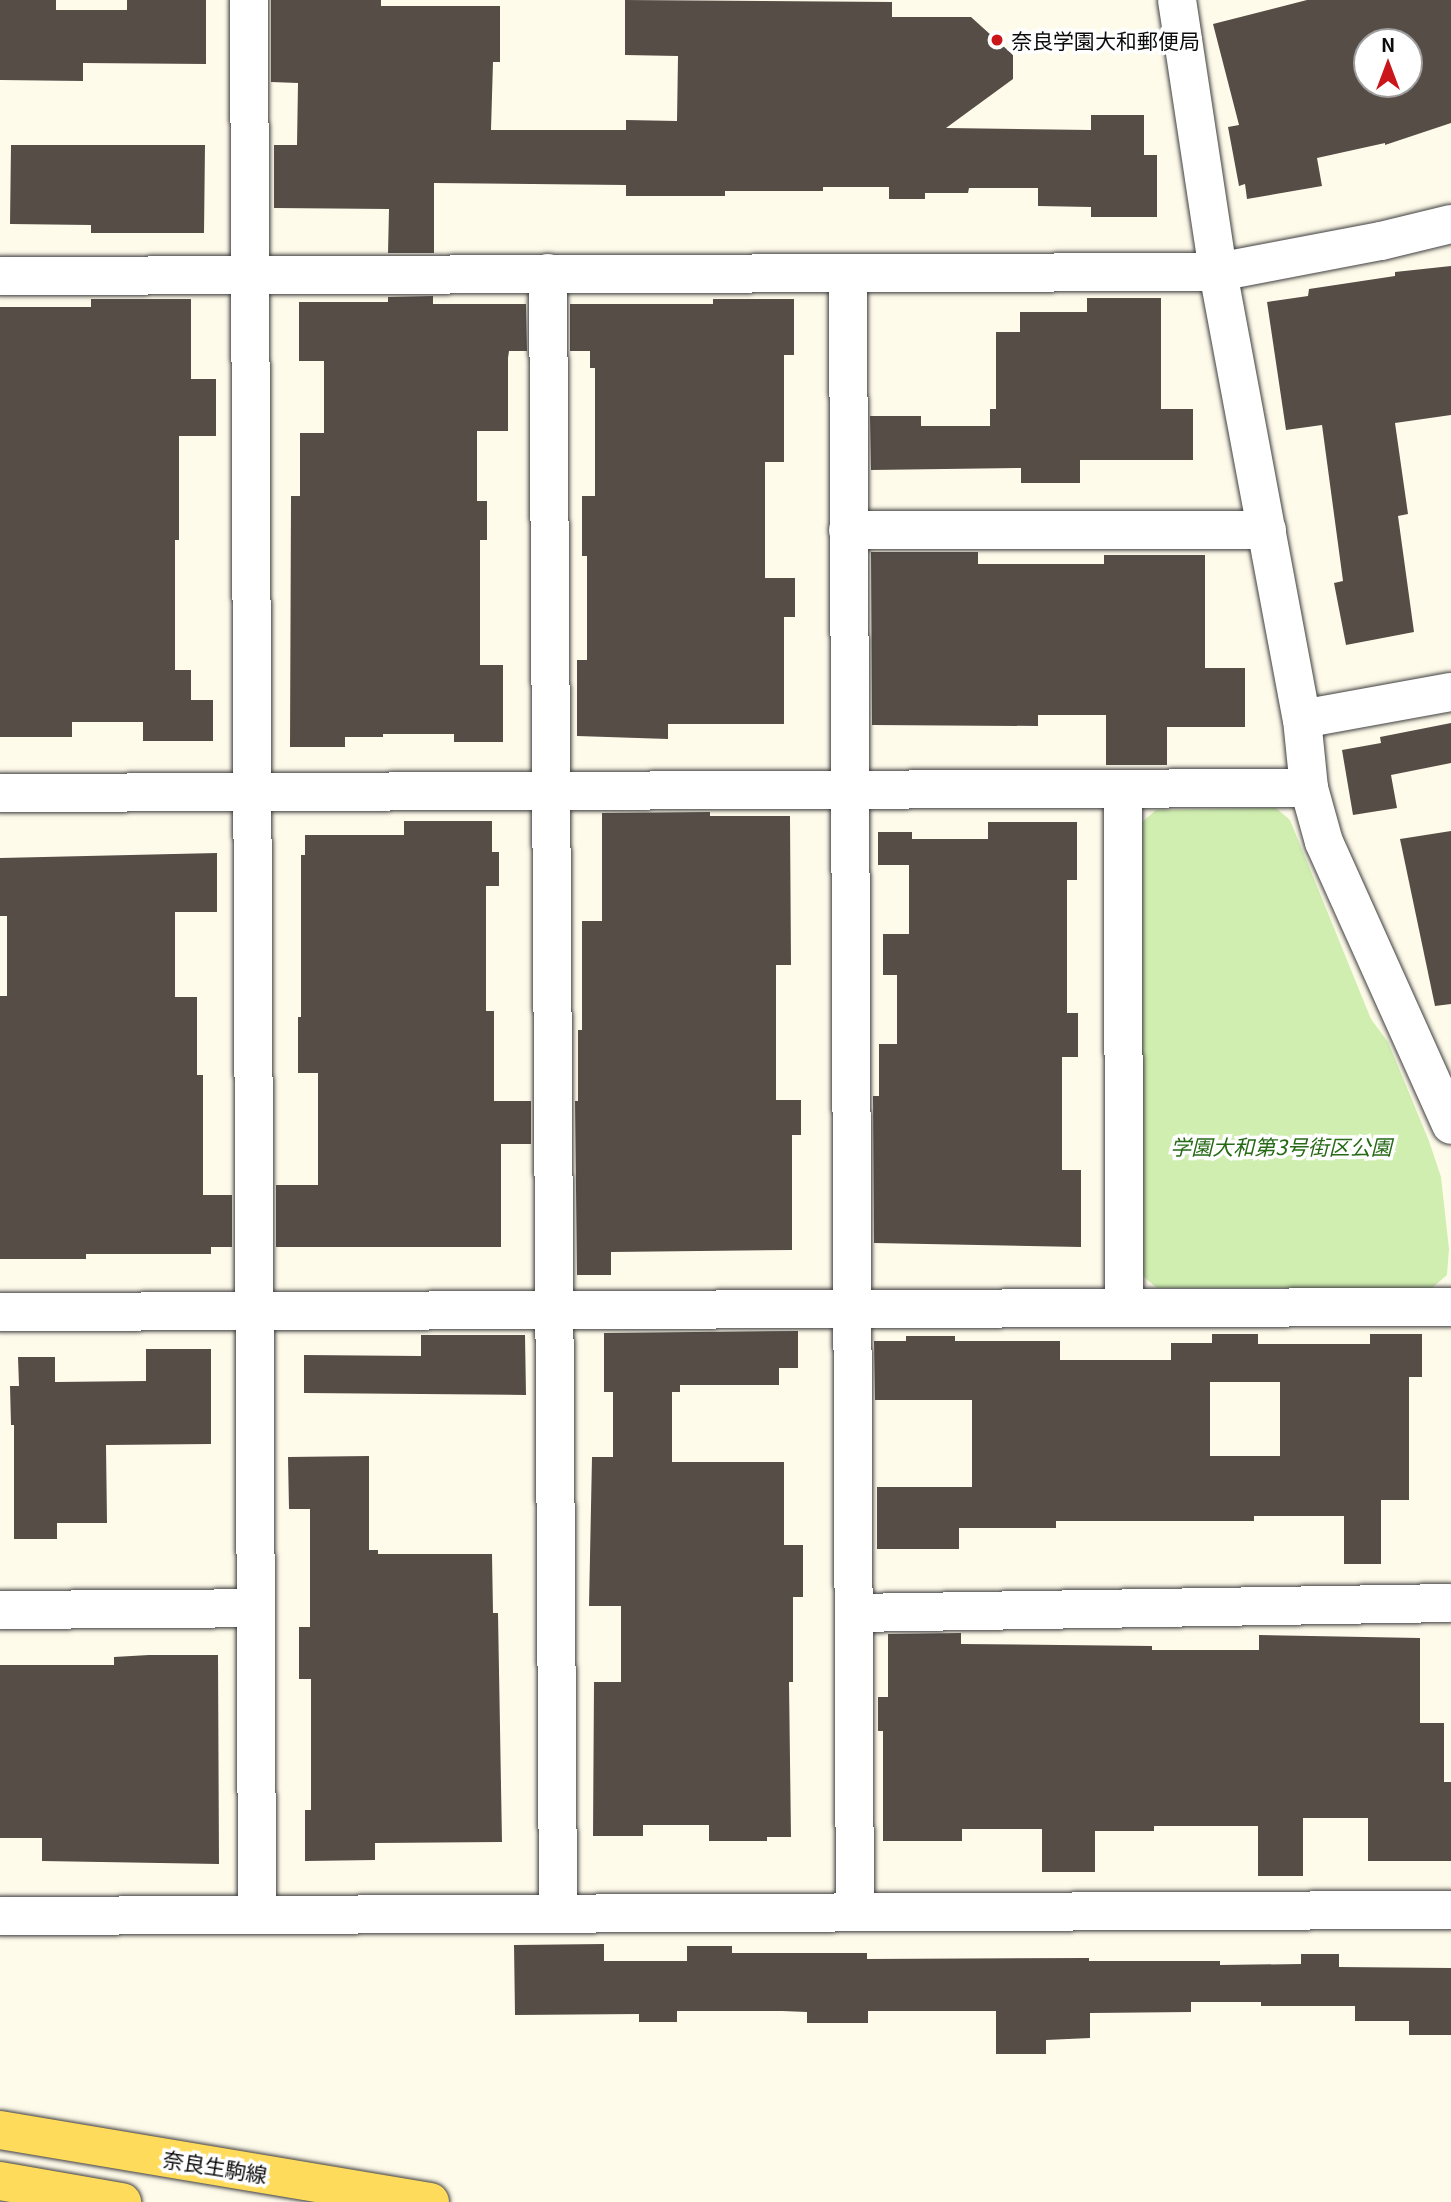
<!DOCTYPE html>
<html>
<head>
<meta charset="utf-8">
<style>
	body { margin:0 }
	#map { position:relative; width:1451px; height:2202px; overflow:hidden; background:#fffbeb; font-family:Georgia,"Noto Sans JP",serif }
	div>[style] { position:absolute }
	.green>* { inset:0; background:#cfeeb0 }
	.building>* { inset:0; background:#564d47 }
	.roads { filter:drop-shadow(0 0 2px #3f3f3f) drop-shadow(0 0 2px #3f3f3f) }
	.minor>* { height:38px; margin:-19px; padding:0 19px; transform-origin:19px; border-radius:19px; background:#fff }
	.primary>* { height:38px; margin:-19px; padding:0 19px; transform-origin:19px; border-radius:19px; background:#ffdb5b }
	.dots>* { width:19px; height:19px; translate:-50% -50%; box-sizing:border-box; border:4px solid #fff; border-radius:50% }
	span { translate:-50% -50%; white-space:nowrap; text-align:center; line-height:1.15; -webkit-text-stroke:7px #fff; paint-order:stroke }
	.poi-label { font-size:21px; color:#0c0c0c }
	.left { translate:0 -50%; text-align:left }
	.park-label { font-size:21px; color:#266a16; font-style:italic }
	.street-label { font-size:21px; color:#0c0c0c }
	.north { position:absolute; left:1353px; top:28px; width:70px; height:70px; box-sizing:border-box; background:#fff; border:2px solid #9e9e9e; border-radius:50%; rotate:0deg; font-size:19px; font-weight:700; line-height:28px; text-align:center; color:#0c0c0c }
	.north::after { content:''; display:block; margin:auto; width:24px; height:32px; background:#ca161a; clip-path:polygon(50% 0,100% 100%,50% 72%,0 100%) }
</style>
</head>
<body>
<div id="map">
	<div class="green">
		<i style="clip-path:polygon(1276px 808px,1290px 820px,1371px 1019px,1388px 1042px,1429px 1141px,1441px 1177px,1449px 1249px,1447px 1275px,1432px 1288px,1157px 1288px,1143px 1276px,1141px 823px,1156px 810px)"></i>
	</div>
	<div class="building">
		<i style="clip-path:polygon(0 0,56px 0,56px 10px,127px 10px,127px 0,206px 0,206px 64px,83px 63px,83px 81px,0 80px)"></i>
		<i style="clip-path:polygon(271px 0,381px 0,381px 6px,500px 6px,500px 62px,493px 62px,491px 130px,626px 130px,626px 120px,677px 121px,678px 56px,625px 55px,625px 0,892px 2px,892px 17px,971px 17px,1013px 55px,1013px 79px,946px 128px,1091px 130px,1091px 115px,1144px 115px,1144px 155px,1157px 155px,1157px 217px,1091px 217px,1091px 207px,1038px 206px,1038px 188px,969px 188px,968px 193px,925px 193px,925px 199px,889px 199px,889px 187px,823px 187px,823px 191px,725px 191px,725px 196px,626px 196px,626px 185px,434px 183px,434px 253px,388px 253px,389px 209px,274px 208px,274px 145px,297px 145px,298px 83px,271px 82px)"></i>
		<i style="clip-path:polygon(evenodd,1307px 0,1451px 0,1451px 123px,1385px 145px,1385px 143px,1317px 158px,1322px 186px,1247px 199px,1245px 184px,1239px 186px,1228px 127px,1239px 125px,1213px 24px,1307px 0,1367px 42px,1409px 42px,1409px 84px,1367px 84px,1367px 42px)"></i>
		<i style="clip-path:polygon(11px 145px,205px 145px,204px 233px,91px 233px,91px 225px,10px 224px)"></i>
		<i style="clip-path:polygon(1451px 266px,1451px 415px,1395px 423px,1408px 514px,1398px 516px,1414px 632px,1346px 645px,1334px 583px,1343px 581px,1322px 425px,1286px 430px,1267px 302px,1308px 296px,1309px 289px,1395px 276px,1395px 272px)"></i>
		<i style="clip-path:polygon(433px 296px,433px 304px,526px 304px,527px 351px,509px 351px,508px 358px,508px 431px,477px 431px,477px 501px,487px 501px,487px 540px,480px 540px,480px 665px,503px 665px,503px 742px,454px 742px,454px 734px,383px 734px,383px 737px,345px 737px,345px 747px,290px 747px,291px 496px,300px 496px,300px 433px,324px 433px,324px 361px,299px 361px,299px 302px,388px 302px,388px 297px)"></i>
		<i style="clip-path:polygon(1087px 298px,1161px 298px,1161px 409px,1193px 409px,1193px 460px,1080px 460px,1080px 483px,1021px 483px,1021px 468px,871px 470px,870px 416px,921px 416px,921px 426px,990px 426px,990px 409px,996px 409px,996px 332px,1020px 332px,1020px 312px,1087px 312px)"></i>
		<i style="clip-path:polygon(91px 299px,191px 299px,191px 379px,216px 379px,216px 436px,179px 436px,179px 540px,175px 540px,175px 670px,191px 670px,191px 700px,213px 700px,213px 741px,143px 741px,143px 722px,72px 722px,72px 737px,0 737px,0 307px,91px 307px)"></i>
		<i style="clip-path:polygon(713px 299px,794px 299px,794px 355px,784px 355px,784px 462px,765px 462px,765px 578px,795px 578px,795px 617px,784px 617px,784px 724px,668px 724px,668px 739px,577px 736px,577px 660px,587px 660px,587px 556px,582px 556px,582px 496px,595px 496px,595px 368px,590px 368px,590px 351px,570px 351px,570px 304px,713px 304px)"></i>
		<i style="clip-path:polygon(871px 552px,978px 552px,978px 564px,1104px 564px,1104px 555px,1205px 555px,1205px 668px,1245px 668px,1245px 727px,1167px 727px,1167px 765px,1106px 765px,1106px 715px,1038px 715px,1038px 726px,872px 725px)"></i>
		<i style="clip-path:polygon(1451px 723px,1451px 763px,1391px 775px,1397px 808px,1353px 815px,1342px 750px,1381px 743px,1380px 737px)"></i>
		<i style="clip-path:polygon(710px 812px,710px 816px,790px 816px,791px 965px,776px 965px,776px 1100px,801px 1100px,801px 1135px,792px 1135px,792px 1250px,611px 1252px,611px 1275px,577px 1275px,575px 1101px,578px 1101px,578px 1030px,582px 1030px,582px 921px,602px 921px,602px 813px)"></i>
		<i style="clip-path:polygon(404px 821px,492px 821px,492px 852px,499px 852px,499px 886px,486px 886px,486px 1011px,494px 1011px,494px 1101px,531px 1101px,531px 1144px,501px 1144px,501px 1247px,276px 1247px,276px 1185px,318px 1185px,318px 1073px,298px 1073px,298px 1017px,301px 1017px,301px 855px,305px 855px,305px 835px,404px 835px)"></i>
		<i style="clip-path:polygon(988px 822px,1077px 822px,1077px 880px,1067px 880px,1067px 1013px,1078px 1013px,1078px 1057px,1062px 1057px,1062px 1170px,1081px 1170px,1081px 1247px,874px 1243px,873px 1096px,879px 1096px,879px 1044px,897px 1044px,897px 975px,883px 975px,883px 934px,909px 934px,909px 865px,878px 865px,878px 832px,912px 832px,912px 839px,988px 839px)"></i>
		<i style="clip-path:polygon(1451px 831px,1451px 1004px,1435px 1006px,1400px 839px)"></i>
		<i style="clip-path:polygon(217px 853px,217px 912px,175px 912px,175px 997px,197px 997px,197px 1075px,203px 1075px,203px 1195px,232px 1195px,232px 1247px,211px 1247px,211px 1254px,86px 1254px,86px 1259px,0 1259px,0 996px,7px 996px,7px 916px,0 916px,0 858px)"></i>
		<i style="clip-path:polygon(798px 1331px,798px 1368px,779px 1368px,779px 1385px,680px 1385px,680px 1392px,672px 1392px,672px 1462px,784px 1462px,784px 1545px,803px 1545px,803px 1597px,793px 1597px,793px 1682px,789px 1682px,791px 1837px,767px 1837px,767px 1841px,709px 1841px,709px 1825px,643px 1825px,643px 1836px,593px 1836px,594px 1682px,621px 1682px,621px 1606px,589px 1606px,592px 1457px,613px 1457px,613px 1392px,604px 1392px,604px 1333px)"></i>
		<i style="clip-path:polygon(evenodd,1212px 1334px,1258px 1334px,1258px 1344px,1370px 1344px,1370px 1334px,1422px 1334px,1422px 1377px,1409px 1377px,1409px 1500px,1381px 1500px,1381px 1564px,1344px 1564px,1344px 1516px,1254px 1516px,1254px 1521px,1056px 1521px,1056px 1528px,959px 1528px,959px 1549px,877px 1549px,877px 1487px,972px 1487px,972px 1400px,875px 1400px,874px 1341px,906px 1341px,906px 1336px,955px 1336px,955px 1341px,1060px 1341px,1060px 1360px,1171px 1360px,1171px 1343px,1212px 1343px,1212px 1334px,1210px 1382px,1280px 1382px,1280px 1456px,1210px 1456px,1210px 1382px)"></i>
		<i style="clip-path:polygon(421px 1335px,525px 1335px,526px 1395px,304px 1393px,304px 1355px,421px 1356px)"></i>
		<i style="clip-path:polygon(146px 1349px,211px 1349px,211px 1444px,106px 1445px,107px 1523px,57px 1523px,57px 1539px,14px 1539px,14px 1425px,11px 1425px,10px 1386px,19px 1386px,18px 1357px,55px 1357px,55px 1382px,146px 1381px)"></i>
		<i style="clip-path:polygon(369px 1456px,369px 1550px,378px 1550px,378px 1554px,492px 1554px,493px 1613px,498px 1613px,502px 1842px,375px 1843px,375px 1860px,305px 1861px,305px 1810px,311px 1810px,311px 1679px,299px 1679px,299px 1627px,310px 1627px,310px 1509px,289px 1509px,288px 1457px)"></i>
		<i style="clip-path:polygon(961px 1633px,961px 1644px,1152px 1646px,1152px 1650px,1259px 1650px,1259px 1635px,1420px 1638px,1420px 1723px,1444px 1723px,1444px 1782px,1451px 1782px,1451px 1861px,1368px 1861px,1368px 1818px,1303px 1818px,1303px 1876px,1258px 1876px,1258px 1826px,1154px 1826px,1154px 1831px,1095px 1831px,1095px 1872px,1042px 1872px,1042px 1829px,962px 1829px,962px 1841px,883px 1841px,883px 1731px,878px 1731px,878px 1697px,888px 1697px,888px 1634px)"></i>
		<i style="clip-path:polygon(149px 1655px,218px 1655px,219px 1864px,42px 1861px,42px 1838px,0 1838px,0 1665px,114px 1665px,114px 1657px)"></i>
		<i style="clip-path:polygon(604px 1944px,604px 1961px,687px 1961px,687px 1946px,732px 1946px,732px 1953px,867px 1953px,867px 1959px,1089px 1958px,1089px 1961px,1220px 1961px,1220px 1965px,1301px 1964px,1301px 1954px,1339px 1954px,1339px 1967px,1451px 1968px,1451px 2035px,1409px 2035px,1409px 2021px,1355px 2021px,1355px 2006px,1261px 2006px,1261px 2002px,1191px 2002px,1191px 2012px,1090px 2013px,1090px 2038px,1046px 2040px,1046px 2054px,996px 2054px,996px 2011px,868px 2011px,868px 2023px,807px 2023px,807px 2012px,782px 2011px,677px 2011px,677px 2022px,639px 2022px,639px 2014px,515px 2015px,514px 1945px)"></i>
	</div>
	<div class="roads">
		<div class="minor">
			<i style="left:249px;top:0;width:1915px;rotate:89.76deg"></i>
			<i style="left:1177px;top:0;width:275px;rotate:81.4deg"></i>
			<i style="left:1218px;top:272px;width:455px;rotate:79.4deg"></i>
			<i style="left:1302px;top:719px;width:69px;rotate:84.2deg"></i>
			<i style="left:1309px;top:788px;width:56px;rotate:74.5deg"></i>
			<i style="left:1324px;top:842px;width:310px;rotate:65.8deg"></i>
			<i style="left:548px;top:273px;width:1640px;rotate:89.65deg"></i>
			<i style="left:848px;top:273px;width:1639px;rotate:89.76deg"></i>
			<i style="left:0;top:276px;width:1218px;rotate:-0.19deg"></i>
			<i style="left:1218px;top:272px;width:166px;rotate:-10.8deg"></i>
			<i style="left:1381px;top:241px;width:72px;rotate:-13.7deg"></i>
			<i style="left:848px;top:530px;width:419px"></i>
			<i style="left:1302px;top:719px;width:151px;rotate:-10.3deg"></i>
			<i style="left:1123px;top:789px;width:519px;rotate:89.89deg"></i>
			<i style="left:0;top:793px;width:1309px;rotate:-0.22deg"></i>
			<i style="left:0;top:1312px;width:1451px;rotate:-0.2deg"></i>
			<i style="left:0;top:1610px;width:256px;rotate:-0.4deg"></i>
			<i style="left:854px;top:1613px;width:595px;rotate:-0.96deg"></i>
			<i style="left:0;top:1916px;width:1451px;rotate:-0.24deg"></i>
		</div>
		<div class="primary">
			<i style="left:0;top:2130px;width:436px;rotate:9.5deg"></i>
			<i style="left:0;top:2181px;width:124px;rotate:9.8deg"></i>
		</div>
	</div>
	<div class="dots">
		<i style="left:997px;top:40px;background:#ca161a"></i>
	</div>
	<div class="poi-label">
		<span class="left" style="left:1011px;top:40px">奈良学園大和郵便局</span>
	</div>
	<div class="park-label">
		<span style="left:1281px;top:1146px">学園大和第3号街区公園</span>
	</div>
	<div class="street-label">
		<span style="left:215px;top:2166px;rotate:9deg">奈良生駒線</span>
	</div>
	<div class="north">N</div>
</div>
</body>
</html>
